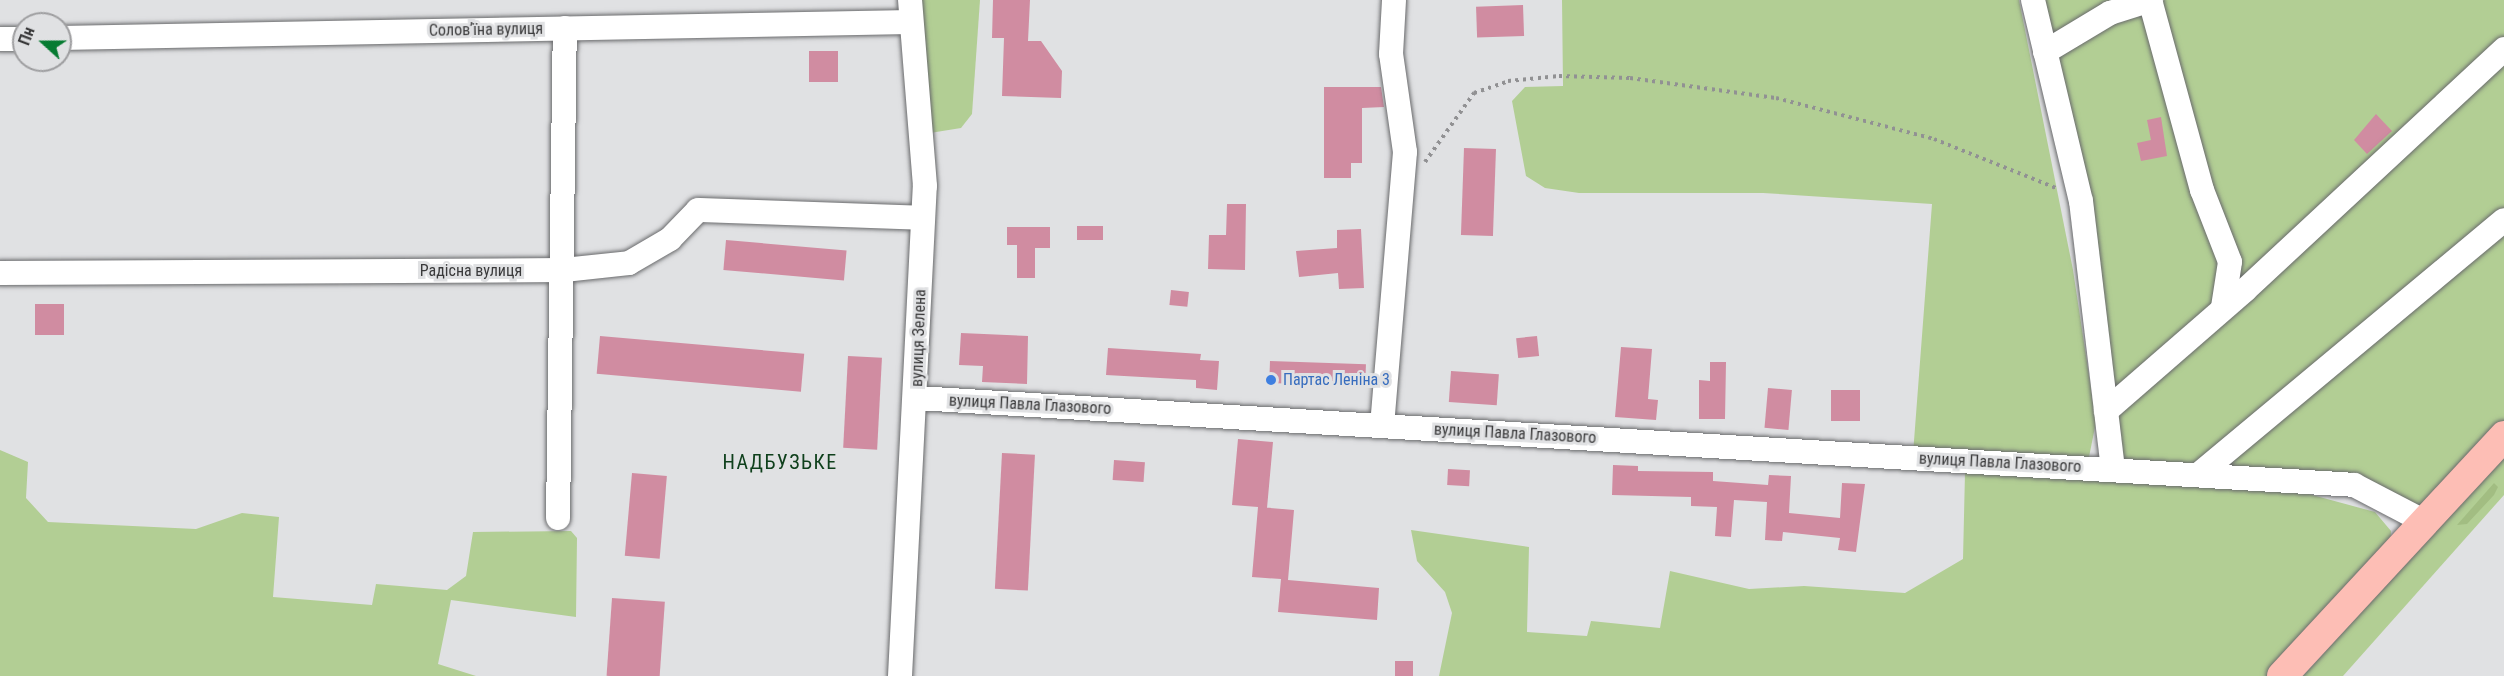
<!DOCTYPE html>
<html>
<head>
<meta charset="utf-8">
<style>
	body { margin:0 }
	#map { position:relative; width:2504px; height:676px; overflow:hidden; background:#e0e1e3; font-family:"Roboto Condensed",sans-serif }
	div>[style] { position:absolute }
	.green>* { inset:0; background:#b2ce94 }
	.forest>* { inset:0; background:#a2bd82 }
	.building>* { inset:0; background:#d08ca1; transform-origin:0 0 }
	.path>* { height:4px; margin-top:-2px; transform-origin:0; background:repeating-linear-gradient(90deg,#919193 0 3px,transparent 0 7.5px) }
	.roads { filter:drop-shadow(0 0 2px #696a6c) drop-shadow(0 0 2px #696a6c) }
	.minor>* { height:24px; margin:-12px; padding:0 12px; transform-origin:12px; border-radius:12px; background:#fff }
	.major>* { height:30px; margin:-15px; padding:0 15px; transform-origin:15px; border-radius:15px; background:#fdbeb5 }
	.dots>* { width:16px; height:16px; translate:-50% -50%; box-sizing:border-box; border:3px solid #e0e1e3; border-radius:50% }
	span { translate:-50% -50%; white-space:nowrap; text-align:center; line-height:1.15; -webkit-text-stroke:6px #e0e1e3; paint-order:stroke }
	.street-label { font-size:16px; color:#3a3a3b }
	.shop-label { font-size:16px; color:#366cbe }
	.left { translate:0 -50%; text-align:left }
	.quarter-label { font-size:20px; color:#0f401c; letter-spacing:1.5px }
	.north { position:absolute; left:12px; top:12px; width:60px; height:60px; box-sizing:border-box; background:#e0e1e3; border:2px solid #9e9ea0; border-radius:50%; rotate:291deg; font-size:16px; font-weight:700; line-height:24px; text-align:center; color:#3a3a3b }
	.north::after { content:''; display:block; margin:auto; width:21px; height:27px; background:#067b31; clip-path:polygon(50% 0,100% 100%,50% 72%,0 100%) }
</style>
</head>
<body>
<div id="map">
	<div class="green">
		<i style="clip-path:polygon(906px 0,980px 0,972px 114px,961px 128px,930px 133px)"></i>
		<i style="clip-path:polygon(1562px 0,2019px 0,2073px 270px,2096px 422px,2088px 462px,1913px 454px,1932px 204px,1763px 193px,1579px 193px,1545px 188px,1526px 176px,1512px 101px,1525px 87px,1563px 86px)"></i>
		<i style="clip-path:polygon(2026px 0,2504px 0,2504px 423px,2432px 500px,2414px 509px,2378px 495px,2125px 466px)"></i>
		<i style="clip-path:polygon(0 450px,28px 462px,26px 498px,48px 522px,196px 529px,242px 513px,279px 517px,273px 597px,372px 605px,376px 584px,447px 590px,466px 576px,473px 532px,571px 531px,577px 538px,576px 617px,451px 600px,438px 664px,476px 676px,0 676px)"></i>
		<i style="clip-path:polygon(2504px 454px,2504px 495px,2343px 676px,2303px 676px)"></i>
		<i style="clip-path:polygon(1965px 473px,2305px 493px,2375px 512px,2391px 531px,2390px 548px,2274px 676px,1439px 676px,1452px 613px,1445px 592px,1417px 561px,1411px 530px,1529px 547px,1527px 632px,1587px 636px,1591px 621px,1660px 628px,1670px 571px,1749px 589px,1804px 586px,1905px 593px,1963px 559px)"></i>
	</div>
	<div class="forest">
		<i style="clip-path:polygon(2494px 483px,2498px 487px,2494px 495px,2467px 524px,2457px 525px)"></i>
	</div>
	<div class="building">
		<i style="clip-path:polygon(993px 0,1030px 0,1028px 41px,1041px 41px,1062px 71px,1061px 98px,1002px 96px,1004px 38px,992px 38px)"></i>
		<i style="left:1523px;top:5px;width:31px;height:47px;rotate:88deg"></i>
		<i style="left:838px;top:51px;width:31px;height:29px;rotate:90deg"></i>
		<i style="clip-path:polygon(1324px 87px,1381px 87px,1384px 107px,1362px 108px,1362px 163px,1351px 163px,1351px 178px,1324px 178px)"></i>
		<i style="clip-path:polygon(2376px 114px,2392px 131px,2367px 154px,2354px 140px)"></i>
		<i style="clip-path:polygon(2161px 117px,2167px 156px,2141px 161px,2137px 143px,2151px 140px,2147px 120px)"></i>
		<i style="left:1464px;top:148px;width:32px;height:87px;rotate:2deg"></i>
		<i style="clip-path:polygon(1227px 204px,1246px 204px,1245px 270px,1208px 269px,1209px 235px,1226px 235px)"></i>
		<i style="left:1077px;top:226px;width:26px;height:14px"></i>
		<i style="clip-path:polygon(1007px 227px,1050px 227px,1050px 248px,1035px 248px,1035px 278px,1017px 278px,1017px 245px,1007px 245px)"></i>
		<i style="clip-path:polygon(1361px 229px,1364px 288px,1339px 289px,1338px 273px,1299px 277px,1296px 251px,1337px 248px,1337px 230px)"></i>
		<i style="left:726px;top:240px;width:121px;height:30px;rotate:5deg"></i>
		<i style="left:1171px;top:290px;width:18px;height:15px;rotate:6deg"></i>
		<i style="left:35px;top:304px;width:29px;height:31px"></i>
		<i style="clip-path:polygon(961px 333px,1028px 336px,1027px 384px,982px 382px,983px 366px,959px 365px)"></i>
		<i style="left:600px;top:336px;width:205px;height:38px;rotate:5deg"></i>
		<i style="left:1537px;top:336px;width:20px;height:21px;rotate:84deg"></i>
		<i style="clip-path:polygon(1621px 347px,1652px 349px,1648px 399px,1658px 400px,1656px 420px,1615px 417px)"></i>
		<i style="clip-path:polygon(1108px 348px,1201px 354px,1200px 360px,1219px 361px,1217px 390px,1196px 388px,1196px 380px,1106px 375px)"></i>
		<i style="left:848px;top:356px;width:34px;height:92px;rotate:3deg"></i>
		<i style="left:1270px;top:361px;width:96px;height:22px;rotate:2deg"></i>
		<i style="clip-path:polygon(1710px 362px,1726px 362px,1725px 419px,1699px 419px,1699px 380px,1710px 381px)"></i>
		<i style="left:1451px;top:371px;width:48px;height:31px;rotate:4deg"></i>
		<i style="left:1768px;top:388px;width:24px;height:40px;rotate:5deg"></i>
		<i style="left:1831px;top:390px;width:29px;height:31px"></i>
		<i style="clip-path:polygon(1238px 439px,1273px 442px,1267px 508px,1260px 507px,1294px 510px,1288px 580px,1379px 588px,1377px 620px,1278px 612px,1281px 579px,1252px 577px,1258px 507px,1232px 505px)"></i>
		<i style="left:1002px;top:453px;width:33px;height:136px;rotate:3deg"></i>
		<i style="left:1114px;top:460px;width:31px;height:20px;rotate:4deg"></i>
		<i style="clip-path:polygon(1613px 465px,1638px 466px,1638px 471px,1713px 472px,1713px 481px,1768px 485px,1769px 475px,1791px 476px,1789px 513px,1840px 518px,1842px 483px,1865px 484px,1856px 552px,1838px 550px,1840px 538px,1783px 532px,1782px 541px,1765px 540px,1767px 502px,1734px 500px,1731px 537px,1715px 536px,1717px 507px,1691px 506px,1691px 497px,1612px 495px)"></i>
		<i style="left:1448px;top:469px;width:22px;height:16px;rotate:3deg"></i>
		<i style="left:632px;top:473px;width:35px;height:83px;rotate:5deg"></i>
		<i style="left:612px;top:598px;width:53px;height:78px;rotate:4deg"></i>
		<i style="left:1395px;top:661px;width:18px;height:15px"></i>
	</div>
	<div class="path">
		<i style="left:1425px;top:162px;width:85px;rotate:-54.6deg"></i>
		<i style="left:1474px;top:93px;width:36px;rotate:-19deg"></i>
		<i style="left:1508px;top:81px;width:51px;rotate:-5.6deg"></i>
		<i style="left:1559px;top:76px;width:71px;rotate:1.6deg"></i>
		<i style="left:1630px;top:78px;width:147px;rotate:7.8deg"></i>
		<i style="left:1776px;top:98px;width:163px;rotate:14.5deg"></i>
		<i style="left:1934px;top:139px;width:131px;rotate:21.9deg"></i>
	</div>
	<div class="roads">
		<div class="minor">
			<i style="left:2033px;top:0;width:207px;rotate:76.6deg"></i>
			<i style="left:2081px;top:201px;width:270px;rotate:83.2deg"></i>
			<i style="left:2150px;top:0;width:197px;rotate:74.7deg"></i>
			<i style="left:2202px;top:190px;width:77px;rotate:68.7deg"></i>
			<i style="left:2230px;top:262px;width:46px;rotate:98.8deg"></i>
			<i style="left:60px;top:38px;width:851px;rotate:-1.08deg"></i>
			<i style="left:0;top:39px;width:24px"></i>
			<i style="left:2045px;top:52px;width:76px;rotate:-31deg"></i>
			<i style="left:2110px;top:13px;width:43px;rotate:-17.6deg"></i>
			<i style="left:0;top:273px;width:564px;rotate:-0.3deg"></i>
			<i style="left:564px;top:270px;width:65px;rotate:-6.1deg"></i>
			<i style="left:629px;top:263px;width:48px;rotate:-30.3deg"></i>
			<i style="left:670px;top:239px;width:40px;rotate:-46deg"></i>
			<i style="left:698px;top:210px;width:225px;rotate:2deg"></i>
			<i style="left:917px;top:398px;width:1440px;rotate:3.46deg"></i>
			<i style="left:2354px;top:485px;width:80px;rotate:27.5deg"></i>
			<i style="left:2106px;top:411px;width:184px;rotate:-41deg"></i>
			<i style="left:2245px;top:290px;width:354px;rotate:-42.9deg"></i>
			<i style="left:1382px;top:426px;width:275px;rotate:-85.2deg"></i>
			<i style="left:1405px;top:152px;width:99px;rotate:-98.1deg"></i>
			<i style="left:1391px;top:54px;width:54px;rotate:-86.8deg"></i>
			<i style="left:2198px;top:475px;width:398px;rotate:-39.8deg"></i>
			<i style="left:558px;top:518px;width:490px;rotate:-89.2deg"></i>
			<i style="left:900px;top:676px;width:491px;rotate:-87.1deg"></i>
			<i style="left:925px;top:186px;width:187px;rotate:-94.6deg"></i>
		</div>
		<div class="major">
			<i style="left:2282px;top:676px;width:327px;rotate:-47.2deg"></i>
		</div>
	</div>
	<div class="dots">
		<i style="left:1271px;top:380px;background:#3f7fe0"></i>
	</div>
	<div class="street-label">
		<span style="left:486px;top:30px;rotate:-1deg">Соловʼїна вулиця</span>
		<span style="left:471px;top:271px">Радісна вулиця</span>
		<span style="left:919px;top:338px;rotate:-88deg">вулиця Зелена</span>
		<span style="left:1030px;top:405px;rotate:3deg">вулиця Павла Глазового</span>
		<span style="left:1515px;top:434px;rotate:3deg">вулиця Павла Глазового</span>
		<span style="left:2000px;top:463px;rotate:3deg">вулиця Павла Глазового</span>
	</div>
	<div class="shop-label">
		<span class="left" style="left:1283px;top:380px">Партас Леніна 3</span>
	</div>
	<div class="quarter-label">
		<span style="left:780px;top:462px">НАДБУЗЬКЕ</span>
	</div>
	<div class="north">Пн</div>
</div>
</body>
</html>
